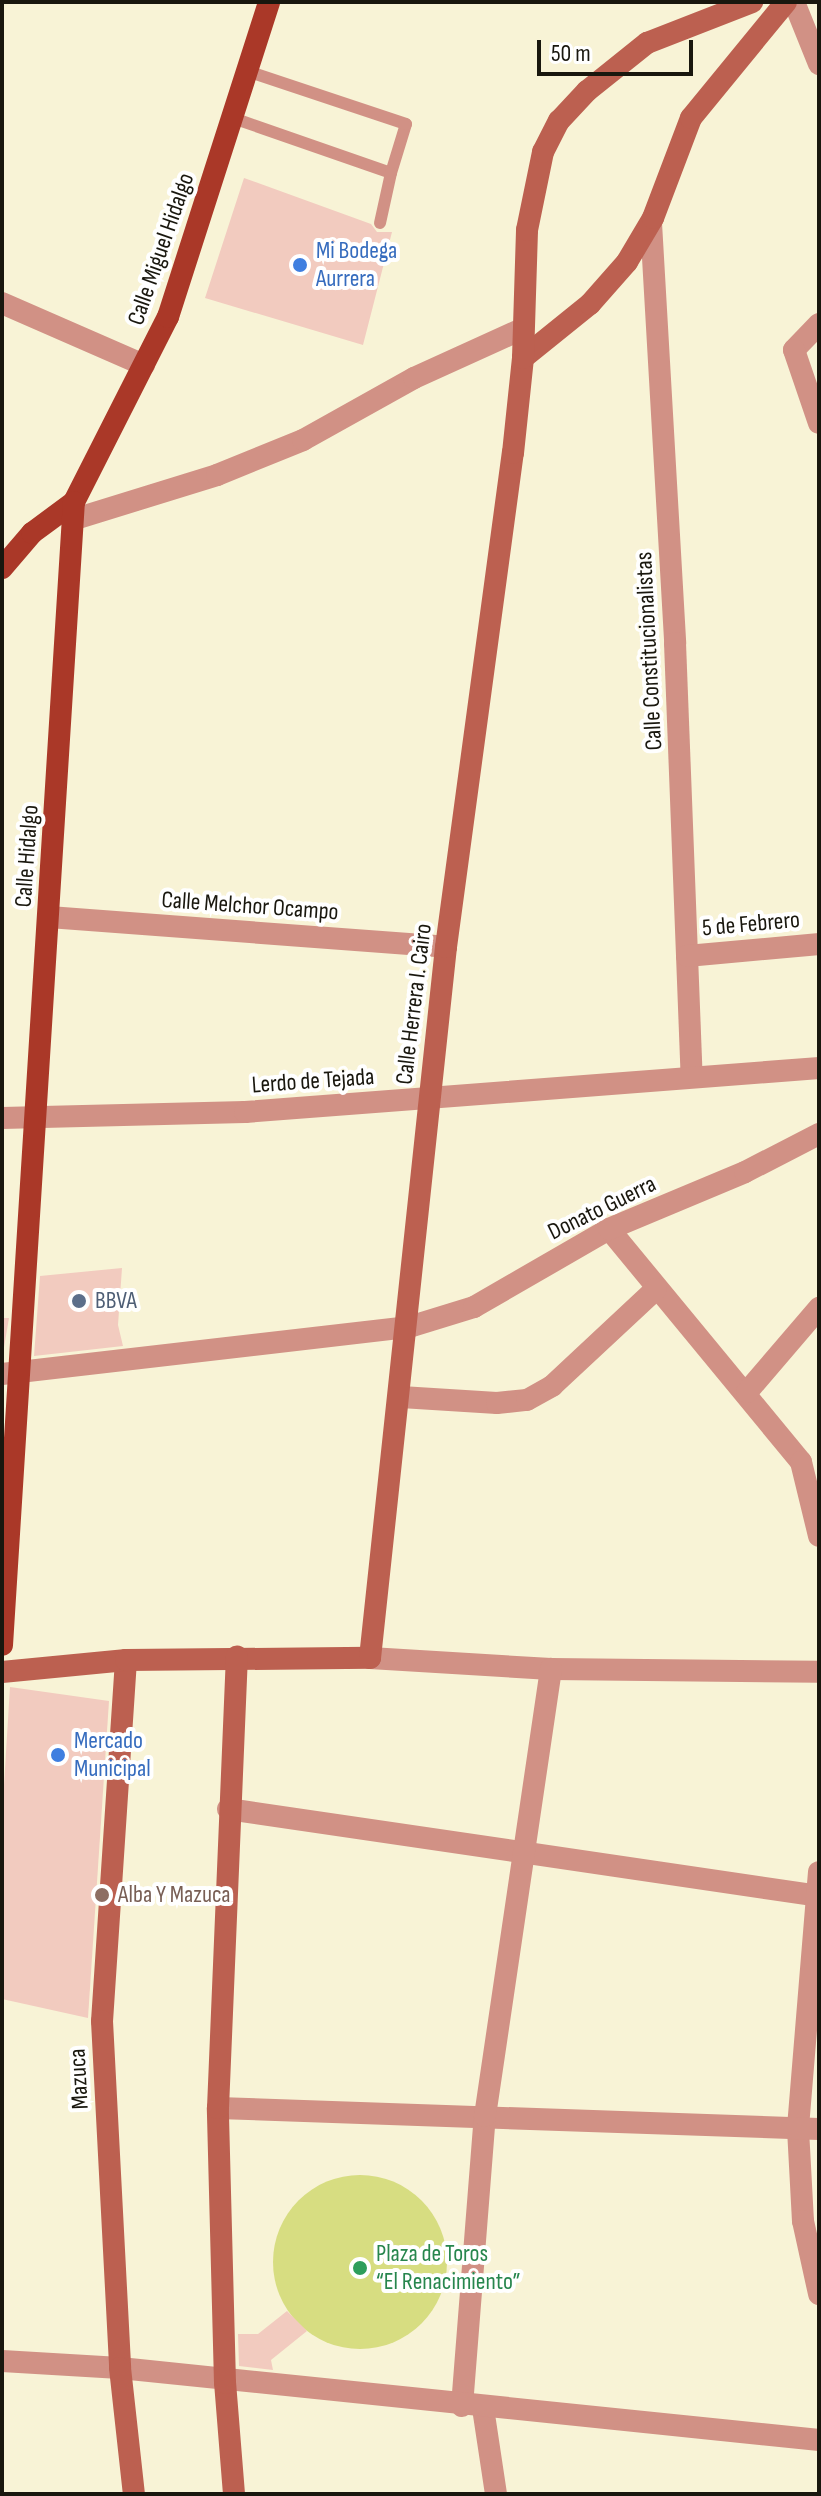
<!DOCTYPE html>
<html>
<head>
<meta charset="utf-8">
<style>
	body { margin:0 }
	#map { position:relative; width:821px; height:2496px; overflow:hidden; background:#f8f3d6; font-family:"Sofia Sans Condensed",sans-serif }
	div>[style] { position:absolute }
	.green>* { inset:0; background:#d7dd81 }
	.round { border-radius:50% }
	.building>* { inset:0; background:#f2cbbf }
	.service>* { height:12px; margin:-6px; padding:0 6px; transform-origin:6px; border-radius:6px; background:#d19185 }
	.minor>* { height:22px; margin:-11px; padding:0 11px; transform-origin:11px; border-radius:11px; background:#d19185 }
	.tertiary>* { height:22px; margin:-11px; padding:0 11px; transform-origin:11px; border-radius:11px; background:#d19185 }
	.secondary>* { height:22px; margin:-11px; padding:0 11px; transform-origin:11px; border-radius:11px; background:#bc6050 }
	.primary>* { height:22px; margin:-11px; padding:0 11px; transform-origin:11px; border-radius:11px; background:#aa3828 }
	.dots>* { width:22px; height:22px; translate:-50% -50%; box-sizing:border-box; border:4px solid #fff; border-radius:50% }
	span { translate:-50% -50%; white-space:nowrap; text-align:center; line-height:1.15; -webkit-text-stroke:8px #fff; paint-order:stroke }
	.street-label { font-size:24px; color:#19170e }
	.shop-label { font-size:24px; color:#366cbe }
	.left { translate:0 -50%; text-align:left }
	.service-label { font-size:24px; color:#4e5e75 }
	.education-label { font-size:24px; color:#785e54 }
	.leisure-label { font-size:24px; color:#27864d }
	.frame { position:absolute; inset:0; border:4px solid #19170e; pointer-events:none }
	.scale { position:absolute; left:537px; top:40px; width:156px; height:36px; box-sizing:border-box; border:4px solid #19170e; border-top:0; padding-left:10px; font-size:24px; line-height:28px; white-space:nowrap; color:#19170e; -webkit-text-stroke:6px #fff; paint-order:stroke }
</style>
</head>
<body>
<div id="map">
	<div class="green">
		<i class="round" style="left:273px;top:2175px;width:174px;height:174px"></i>
	</div>
	<div class="building">
		<i style="clip-path:polygon(244px 178px,371px 224px,377px 232px,392px 232px,363px 345px,205px 298px)"></i>
		<i style="clip-path:polygon(122px 1268px,118px 1325px,123px 1346px,34px 1356px,40px 1276px)"></i>
		<i style="clip-path:polygon(2px 1318px,9px 1318px,2px 1359px)"></i>
		<i style="clip-path:polygon(10px 1687px,109px 1701px,88px 2018px,2px 1999px,2px 1818px)"></i>
		<i style="clip-path:polygon(287px 2311px,307px 2331px,271px 2360px,273px 2370px,239px 2366px,238px 2334px,258px 2334px)"></i>
	</div>
	<div class="service">
		<i style="left:233px;top:118px;width:167px;rotate:19.2deg"></i>
		<i style="left:391px;top:173px;width:51px;rotate:-73deg"></i>
		<i style="left:406px;top:124px;width:168px;rotate:-161.6deg"></i>
		<i style="left:380px;top:223px;width:51px;rotate:-77.6deg"></i>
	</div>
	<div class="minor">
		<i style="left:794px;top:2px;width:67px;rotate:68deg"></i>
		<i style="left:651px;top:223px;width:421px;rotate:86.7deg"></i>
		<i style="left:675px;top:643px;width:434px;rotate:87.8deg"></i>
		<i style="left:2px;top:303px;width:155px;rotate:23.6deg"></i>
		<i style="left:819px;top:324px;width:36px;rotate:134deg"></i>
		<i style="left:794px;top:350px;width:77px;rotate:71.1deg"></i>
		<i style="left:75px;top:519px;width:149px;rotate:-17.2deg"></i>
		<i style="left:217px;top:475px;width:93px;rotate:-22.1deg"></i>
		<i style="left:303px;top:440px;width:127px;rotate:-29.2deg"></i>
		<i style="left:414px;top:378px;width:116px;rotate:-24.4deg"></i>
		<i style="left:49px;top:917px;width:398px;rotate:4.3deg"></i>
		<i style="left:687px;top:956px;width:133px;rotate:-5.2deg"></i>
		<i style="left:609px;top:1229px;width:302px;rotate:50.5deg"></i>
		<i style="left:801px;top:1462px;width:76px;rotate:76.3deg"></i>
		<i style="left:747px;top:1392px;width:111px;rotate:-49.4deg"></i>
		<i style="left:401px;top:1397px;width:96px;rotate:3.6deg"></i>
		<i style="left:497px;top:1403px;width:30px;rotate:-6deg"></i>
		<i style="left:527px;top:1400px;width:29px;rotate:-29deg"></i>
		<i style="left:552px;top:1386px;width:142px;rotate:-43deg"></i>
		<i style="left:370px;top:1658px;width:181px;rotate:3.5deg"></i>
		<i style="left:551px;top:1669px;width:268px;rotate:0.6deg"></i>
		<i style="left:228px;top:1809px;width:597px;rotate:8.37deg"></i>
		<i style="left:819px;top:1872px;width:258px;rotate:94.7deg"></i>
		<i style="left:798px;top:2129px;width:92px;rotate:86.9deg"></i>
		<i style="left:803px;top:2221px;width:75px;rotate:77.6deg"></i>
		<i style="left:218px;top:2108px;width:601px;rotate:2deg"></i>
		<i style="left:462px;top:2406px;width:291px;rotate:-85.5deg"></i>
		<i style="left:485px;top:2116px;width:452px;rotate:-81.6deg"></i>
		<i style="left:483px;top:2408px;width:87px;rotate:81.4deg"></i>
	</div>
	<div class="tertiary">
		<i style="left:2px;top:1118px;width:243px;rotate:-1.4deg"></i>
		<i style="left:245px;top:1112px;width:576px;rotate:-4.38deg"></i>
		<i style="left:2px;top:1374px;width:410px;rotate:-6.6deg"></i>
		<i style="left:409px;top:1327px;width:68px;rotate:-17.1deg"></i>
		<i style="left:474px;top:1307px;width:156px;rotate:-30deg"></i>
		<i style="left:609px;top:1229px;width:147px;rotate:-22.7deg"></i>
		<i style="left:745px;top:1172px;width:83px;rotate:-27.2deg"></i>
		<i style="left:2px;top:2361px;width:118px;rotate:3.4deg"></i>
		<i style="left:120px;top:2368px;width:703px;rotate:5.88deg"></i>
	</div>
	<div class="secondary">
		<i style="left:523px;top:358px;width:86px;rotate:-38.9deg"></i>
		<i style="left:590px;top:304px;width:56px;rotate:-48.6deg"></i>
		<i style="left:627px;top:262px;width:51px;rotate:-59.4deg"></i>
		<i style="left:653px;top:218px;width:107px;rotate:-69.2deg"></i>
		<i style="left:691px;top:118px;width:150px;rotate:-50.7deg"></i>
		<i style="left:126px;top:1660px;width:362px;rotate:93.8deg"></i>
		<i style="left:102px;top:2021px;width:347px;rotate:87deg"></i>
		<i style="left:120px;top:2368px;width:127px;rotate:83.7deg"></i>
		<i style="left:2px;top:1672px;width:125px;rotate:-5.5deg"></i>
		<i style="left:126px;top:1660px;width:244px;rotate:-0.5deg"></i>
		<i style="left:370px;top:1658px;width:715px;rotate:-83.9deg"></i>
		<i style="left:446px;top:947px;width:499px;rotate:-82.3deg"></i>
		<i style="left:513px;top:453px;width:96px;rotate:-84deg"></i>
		<i style="left:523px;top:358px;width:128px;rotate:-88.2deg"></i>
		<i style="left:527px;top:230px;width:80px;rotate:-78.4deg"></i>
		<i style="left:543px;top:152px;width:35px;rotate:-63deg"></i>
		<i style="left:559px;top:121px;width:41px;rotate:-47deg"></i>
		<i style="left:587px;top:91px;width:77px;rotate:-38.7deg"></i>
		<i style="left:647px;top:43px;width:113px;rotate:-21.3deg"></i>
		<i style="left:234px;top:2494px;width:111px;rotate:-94.6deg"></i>
		<i style="left:225px;top:2383px;width:275px;rotate:-91.5deg"></i>
		<i style="left:218px;top:2108px;width:452px;rotate:-87.6deg"></i>
	</div>
	<div class="primary">
		<i style="left:2px;top:568px;width:46px;rotate:-49.4deg"></i>
		<i style="left:32px;top:533px;width:52px;rotate:-36.4deg"></i>
		<i style="left:74px;top:502px;width:208px;rotate:-63.1deg"></i>
		<i style="left:168px;top:317px;width:331px;rotate:-72.2deg"></i>
		<i style="left:2px;top:1645px;width:1145px;rotate:-86.4deg"></i>
	</div>
	<div class="dots">
		<i style="left:300px;top:265px;background:#3f7fe0"></i>
		<i style="left:79px;top:1301px;background:#5c6f8a"></i>
		<i style="left:58px;top:1755px;background:#3f7fe0"></i>
		<i style="left:102px;top:1895px;background:#8d6e63"></i>
		<i style="left:360px;top:2268px;background:#2e9e5b"></i>
	</div>
	<div class="street-label">
		<span style="left:161px;top:249px;rotate:-71deg">Calle Miguel Hidalgo</span>
		<span style="left:649px;top:651px;rotate:-93deg">Calle Constitucionalistas</span>
		<span style="left:27px;top:856px;rotate:-86deg">Calle Hidalgo</span>
		<span style="left:250px;top:906px;rotate:4deg">Calle Melchor Ocampo</span>
		<span style="left:751px;top:924px;rotate:-5deg">5 de Febrero</span>
		<span style="left:414px;top:1004px;rotate:-83deg">Calle Herrera I. Cairo</span>
		<span style="left:313px;top:1081px;rotate:-4deg">Lerdo de Tejada</span>
		<span style="left:602px;top:1208px;rotate:-26deg">Donato Guerra</span>
		<span style="left:79px;top:2079px;rotate:-93deg">Mazuca</span>
	</div>
	<div class="shop-label">
		<span class="left" style="left:316px;top:265px">Mi Bodega<br>Aurrera</span>
		<span class="left" style="left:74px;top:1755px">Mercado<br>Municipal</span>
	</div>
	<div class="service-label">
		<span class="left" style="left:95px;top:1301px">BBVA</span>
	</div>
	<div class="education-label">
		<span class="left" style="left:118px;top:1895px">Alba Y Mazuca</span>
	</div>
	<div class="leisure-label">
		<span class="left" style="left:376px;top:2268px">Plaza de Toros<br>“El Renacimiento”</span>
	</div>
	<div class="frame"></div>
	<div class="scale">50 m</div>
</div>
</body>
</html>
